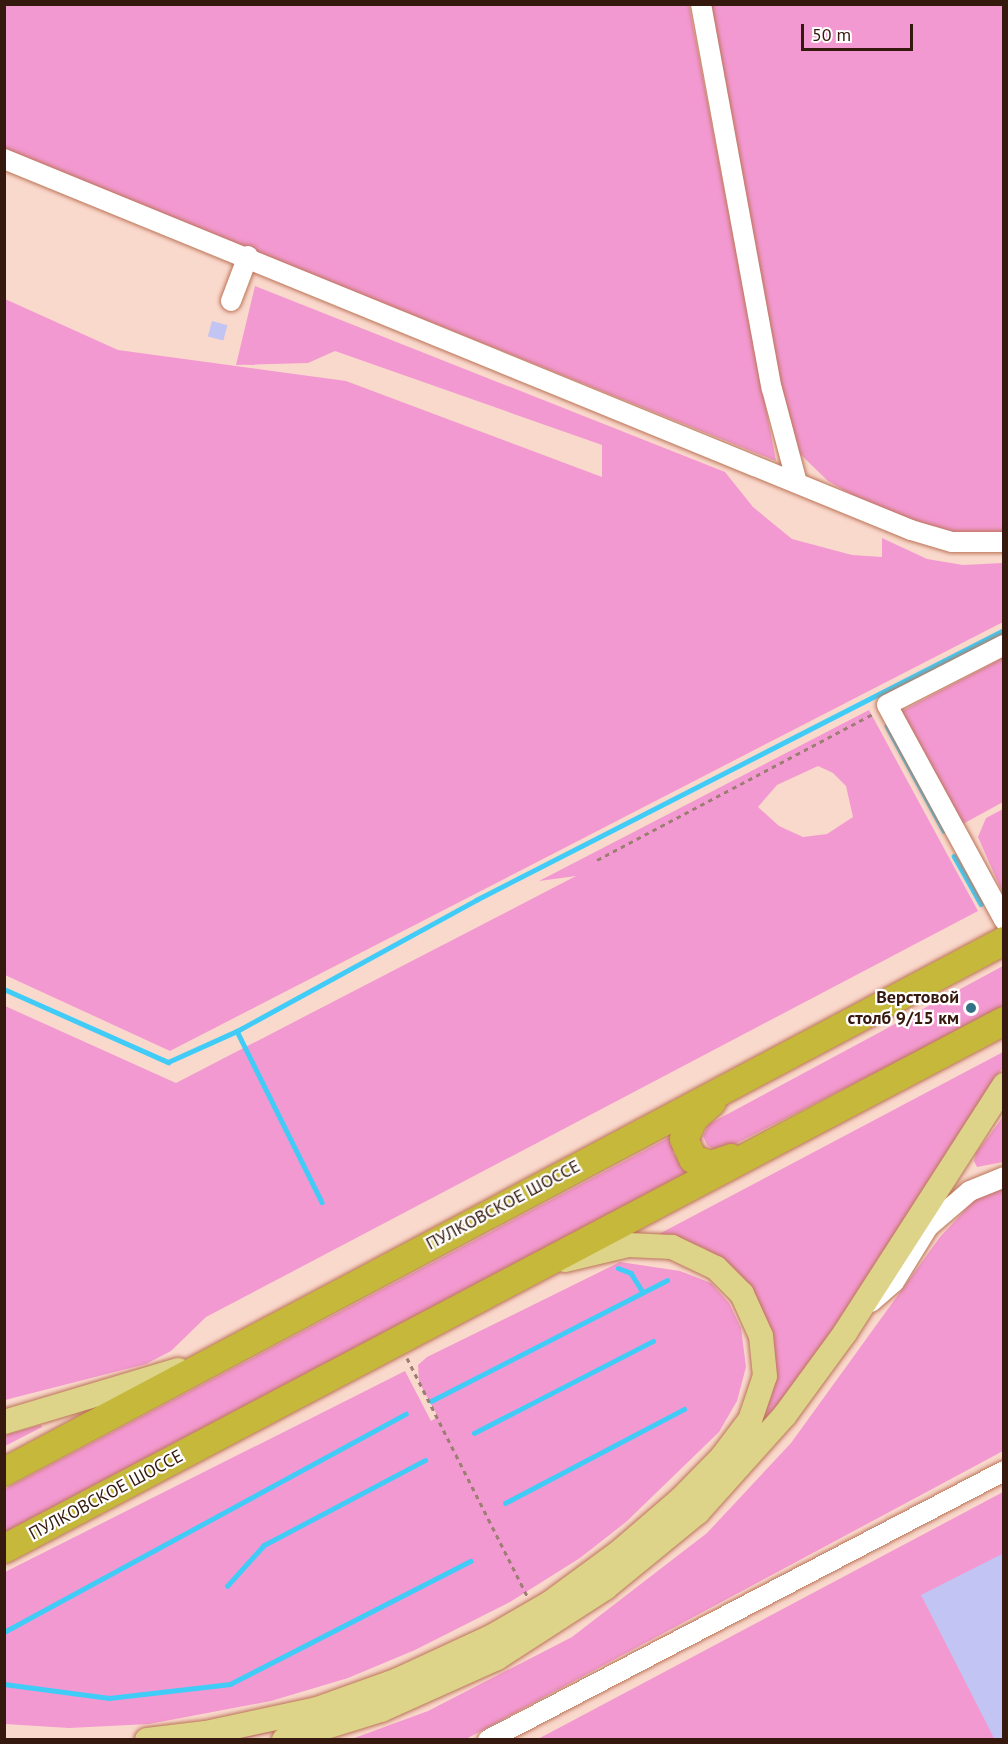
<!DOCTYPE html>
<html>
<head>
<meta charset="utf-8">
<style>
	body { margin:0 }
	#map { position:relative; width:1008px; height:1744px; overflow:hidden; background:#fad9cd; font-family:"PT Sans",sans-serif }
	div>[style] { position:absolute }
	.green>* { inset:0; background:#f399d1 }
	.stream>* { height:4.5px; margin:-2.25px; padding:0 2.25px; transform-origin:2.25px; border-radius:2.25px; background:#40ccf7 }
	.building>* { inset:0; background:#c2c4f3; transform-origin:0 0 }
	.path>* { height:3px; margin-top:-1.5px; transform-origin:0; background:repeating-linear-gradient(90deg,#9c7d71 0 4.5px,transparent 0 9px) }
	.roads { filter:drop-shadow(0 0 2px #bb7356) drop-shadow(0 0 2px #bb7356) }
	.minor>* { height:20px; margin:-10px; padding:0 10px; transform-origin:10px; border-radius:10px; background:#fff }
	.major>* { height:24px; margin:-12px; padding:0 12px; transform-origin:12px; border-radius:12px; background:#ddd489 }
	.highway>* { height:28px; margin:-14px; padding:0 14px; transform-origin:14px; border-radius:14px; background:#c6b83b }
	.dots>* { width:16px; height:16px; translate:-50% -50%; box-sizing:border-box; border:3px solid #fff; border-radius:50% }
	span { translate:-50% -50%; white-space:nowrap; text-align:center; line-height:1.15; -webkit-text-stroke:4.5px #fff; paint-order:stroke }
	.poi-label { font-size:18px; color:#36190e; font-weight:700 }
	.right { translate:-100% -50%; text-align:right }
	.street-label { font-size:18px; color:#36190e }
	.frame { position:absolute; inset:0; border:6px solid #36190e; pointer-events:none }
	.scale { position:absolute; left:801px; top:24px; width:112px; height:27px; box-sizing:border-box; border:3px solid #36190e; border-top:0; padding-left:8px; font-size:18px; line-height:21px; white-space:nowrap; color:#36190e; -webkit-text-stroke:4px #fff; paint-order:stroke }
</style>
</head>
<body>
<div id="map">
	<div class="green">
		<i style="clip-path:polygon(4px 5px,689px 5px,776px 461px,5px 151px)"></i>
		<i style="clip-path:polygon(706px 5px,1003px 5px,1003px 535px,975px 537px,930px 530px,867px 504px,828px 481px,797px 451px,788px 430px)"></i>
		<i style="clip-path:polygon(255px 286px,725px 472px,753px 507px,792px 539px,852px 555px,882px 557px,882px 538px,927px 559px,963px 565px,1003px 563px,1003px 622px,170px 1051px,5px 975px,5px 299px,118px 350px,346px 381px,602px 477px,602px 445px,335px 351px,308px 363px,236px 365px)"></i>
		<i style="clip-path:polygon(1003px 658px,1003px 802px,961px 825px,900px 712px)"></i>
		<i style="clip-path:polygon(evenodd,869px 710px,978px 911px,206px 1317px,171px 1351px,146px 1364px,5px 1400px,5px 1006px,176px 1083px,576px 876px,539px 881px,869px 710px,818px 766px,833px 773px,846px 786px,853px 817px,827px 834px,803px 837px,779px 826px,758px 807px,777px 785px,818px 766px)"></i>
		<i style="clip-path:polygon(1003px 809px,1003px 894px,978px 837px,986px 818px)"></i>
		<i style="clip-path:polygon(1003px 966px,1003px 1008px,727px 1148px,715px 1150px,707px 1145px,703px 1136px,709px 1124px)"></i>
		<i style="clip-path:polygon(1003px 1052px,1003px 1067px,793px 1390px,733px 1464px,651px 1543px,528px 1630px,427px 1681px,294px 1727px,242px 1739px,208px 1740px,346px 1706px,470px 1655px,570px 1596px,655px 1532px,703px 1489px,754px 1431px,771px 1397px,776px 1371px,771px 1335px,745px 1282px,704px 1248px,659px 1234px)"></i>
		<i style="clip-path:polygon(1003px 1117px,1003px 1162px,977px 1167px,974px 1161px,976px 1153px)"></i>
		<i style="clip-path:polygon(672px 1136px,673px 1153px,688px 1172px,5px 1532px,5px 1489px)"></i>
		<i style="clip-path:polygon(1003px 1187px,1003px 1451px,466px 1739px,349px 1740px,428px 1711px,572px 1637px,707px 1533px,791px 1443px,940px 1237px,982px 1192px)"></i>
		<i style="clip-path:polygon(620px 1262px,680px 1271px,711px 1283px,729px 1303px,741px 1328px,746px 1367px,737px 1401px,719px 1432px,626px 1522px,580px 1558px,510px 1602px,415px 1650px,348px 1678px,271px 1701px,149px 1724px,69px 1728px,5px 1724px,5px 1572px,405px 1371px,431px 1421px,438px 1417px,419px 1382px,418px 1365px,427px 1357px)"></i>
		<i style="clip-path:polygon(41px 1425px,42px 1427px,5px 1446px,5px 1435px)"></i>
		<i style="clip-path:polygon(1003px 1492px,1003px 1739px,538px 1739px)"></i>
	</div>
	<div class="stream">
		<i style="left:887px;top:726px;width:119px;rotate:61.5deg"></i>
		<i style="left:954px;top:856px;width:55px;rotate:60.6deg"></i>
		<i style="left:4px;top:989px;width:180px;rotate:24deg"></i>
		<i style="left:168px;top:1062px;width:76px;rotate:-24.2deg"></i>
		<i style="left:237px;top:1031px;width:191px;rotate:63.6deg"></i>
		<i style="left:237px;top:1031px;width:273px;rotate:-28.7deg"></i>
		<i style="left:476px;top:900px;width:593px;rotate:-27.08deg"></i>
		<i style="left:618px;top:1268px;width:14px;rotate:21deg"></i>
		<i style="left:631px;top:1273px;width:22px;rotate:58deg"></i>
		<i style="left:431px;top:1401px;width:265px;rotate:-27.1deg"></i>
		<i style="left:474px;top:1433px;width:201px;rotate:-27.2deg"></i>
		<i style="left:505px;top:1503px;width:202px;rotate:-27.7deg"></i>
		<i style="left:227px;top:1586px;width:55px;rotate:-47.9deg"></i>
		<i style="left:264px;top:1545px;width:182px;rotate:-27.8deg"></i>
		<i style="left:4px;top:1632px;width:457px;rotate:-28.5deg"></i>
		<i style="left:4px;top:1684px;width:106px;rotate:7.6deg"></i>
		<i style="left:109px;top:1698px;width:122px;rotate:-6.6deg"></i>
		<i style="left:230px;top:1684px;width:270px;rotate:-27.1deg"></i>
	</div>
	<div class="building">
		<i style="left:212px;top:321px;width:16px;height:16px;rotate:15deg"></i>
		<i style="clip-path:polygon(1004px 1553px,1004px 1740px,995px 1740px,921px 1595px)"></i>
	</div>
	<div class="path">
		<i style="left:597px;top:860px;width:312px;rotate:-27.9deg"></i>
		<i style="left:407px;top:1358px;width:267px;rotate:63.2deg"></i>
	</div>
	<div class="roads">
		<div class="minor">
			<i style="left:701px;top:4px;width:391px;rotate:79.6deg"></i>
			<i style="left:772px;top:389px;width:93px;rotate:75.1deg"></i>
			<i style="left:4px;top:159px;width:980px;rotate:22.25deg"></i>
			<i style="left:911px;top:530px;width:43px;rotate:16.3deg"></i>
			<i style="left:952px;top:542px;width:52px"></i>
			<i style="left:231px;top:301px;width:48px;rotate:-69.3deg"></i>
			<i style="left:1004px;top:645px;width:131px;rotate:152.9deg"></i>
			<i style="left:887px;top:705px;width:245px;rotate:61.4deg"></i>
			<i style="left:871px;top:1302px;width:30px;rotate:-41deg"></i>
			<i style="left:894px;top:1282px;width:65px;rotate:-58.3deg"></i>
			<i style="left:928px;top:1227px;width:55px;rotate:-40.6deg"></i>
			<i style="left:970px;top:1191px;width:37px;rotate:-22deg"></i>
			<i style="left:488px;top:1740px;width:582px;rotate:-27.53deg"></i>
		</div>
		<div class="major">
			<i style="left:4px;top:1422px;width:182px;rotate:-16.6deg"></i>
			<i style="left:147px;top:1740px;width:59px;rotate:-6.8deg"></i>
			<i style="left:206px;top:1733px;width:114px;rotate:-12.2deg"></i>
			<i style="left:317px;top:1709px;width:86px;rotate:-19.7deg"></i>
			<i style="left:398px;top:1680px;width:105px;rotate:-24.9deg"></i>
			<i style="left:493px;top:1636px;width:66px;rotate:-30.1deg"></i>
			<i style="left:550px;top:1603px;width:84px;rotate:-36.3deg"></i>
			<i style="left:618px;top:1553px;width:83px;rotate:-40.6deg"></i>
			<i style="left:681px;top:1499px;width:59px;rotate:-45.7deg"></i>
			<i style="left:722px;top:1457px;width:46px;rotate:-52.9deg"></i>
			<i style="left:750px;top:1420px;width:46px;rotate:-71.2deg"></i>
			<i style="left:765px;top:1376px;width:40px;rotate:-95.7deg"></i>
			<i style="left:761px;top:1336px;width:46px;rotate:-114.3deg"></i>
			<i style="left:742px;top:1294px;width:37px;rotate:-135deg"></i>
			<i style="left:716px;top:1268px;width:49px;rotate:-154.5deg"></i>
			<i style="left:672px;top:1247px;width:44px;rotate:-177.4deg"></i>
			<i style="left:628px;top:1245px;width:65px;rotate:166.6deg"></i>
			<i style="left:284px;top:1740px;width:102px;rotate:-17.2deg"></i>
			<i style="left:381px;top:1710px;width:127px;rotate:-24.1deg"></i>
			<i style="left:497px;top:1658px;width:129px;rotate:-32.9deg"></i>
			<i style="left:605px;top:1588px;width:120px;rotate:-39.3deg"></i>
			<i style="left:698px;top:1512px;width:130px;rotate:-48.1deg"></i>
			<i style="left:785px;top:1415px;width:102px;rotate:-53.8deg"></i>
			<i style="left:845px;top:1333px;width:295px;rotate:-57.3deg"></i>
		</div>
		<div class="highway">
			<i style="left:712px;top:1102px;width:24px;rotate:138deg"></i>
			<i style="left:694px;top:1118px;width:23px;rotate:115deg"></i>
			<i style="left:684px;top:1139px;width:22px;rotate:66deg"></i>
			<i style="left:693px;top:1159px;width:19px;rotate:18deg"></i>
			<i style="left:711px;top:1165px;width:21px;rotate:-19deg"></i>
			<i style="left:4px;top:1472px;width:1132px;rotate:-27.97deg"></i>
			<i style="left:4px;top:1549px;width:1131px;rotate:-27.83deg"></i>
		</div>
	</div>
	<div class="dots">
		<i style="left:971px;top:1008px;background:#327186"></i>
	</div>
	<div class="poi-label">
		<span class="right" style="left:959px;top:1008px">Верстовой<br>столб 9/15 км</span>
	</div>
	<div class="street-label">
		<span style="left:503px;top:1205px;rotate:-28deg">ПУЛКОВСКОЕ ШОССЕ</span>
		<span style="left:106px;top:1495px;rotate:-28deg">ПУЛКОВСКОЕ ШОССЕ</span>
	</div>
	<div class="frame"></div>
	<div class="scale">50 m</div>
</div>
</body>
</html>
